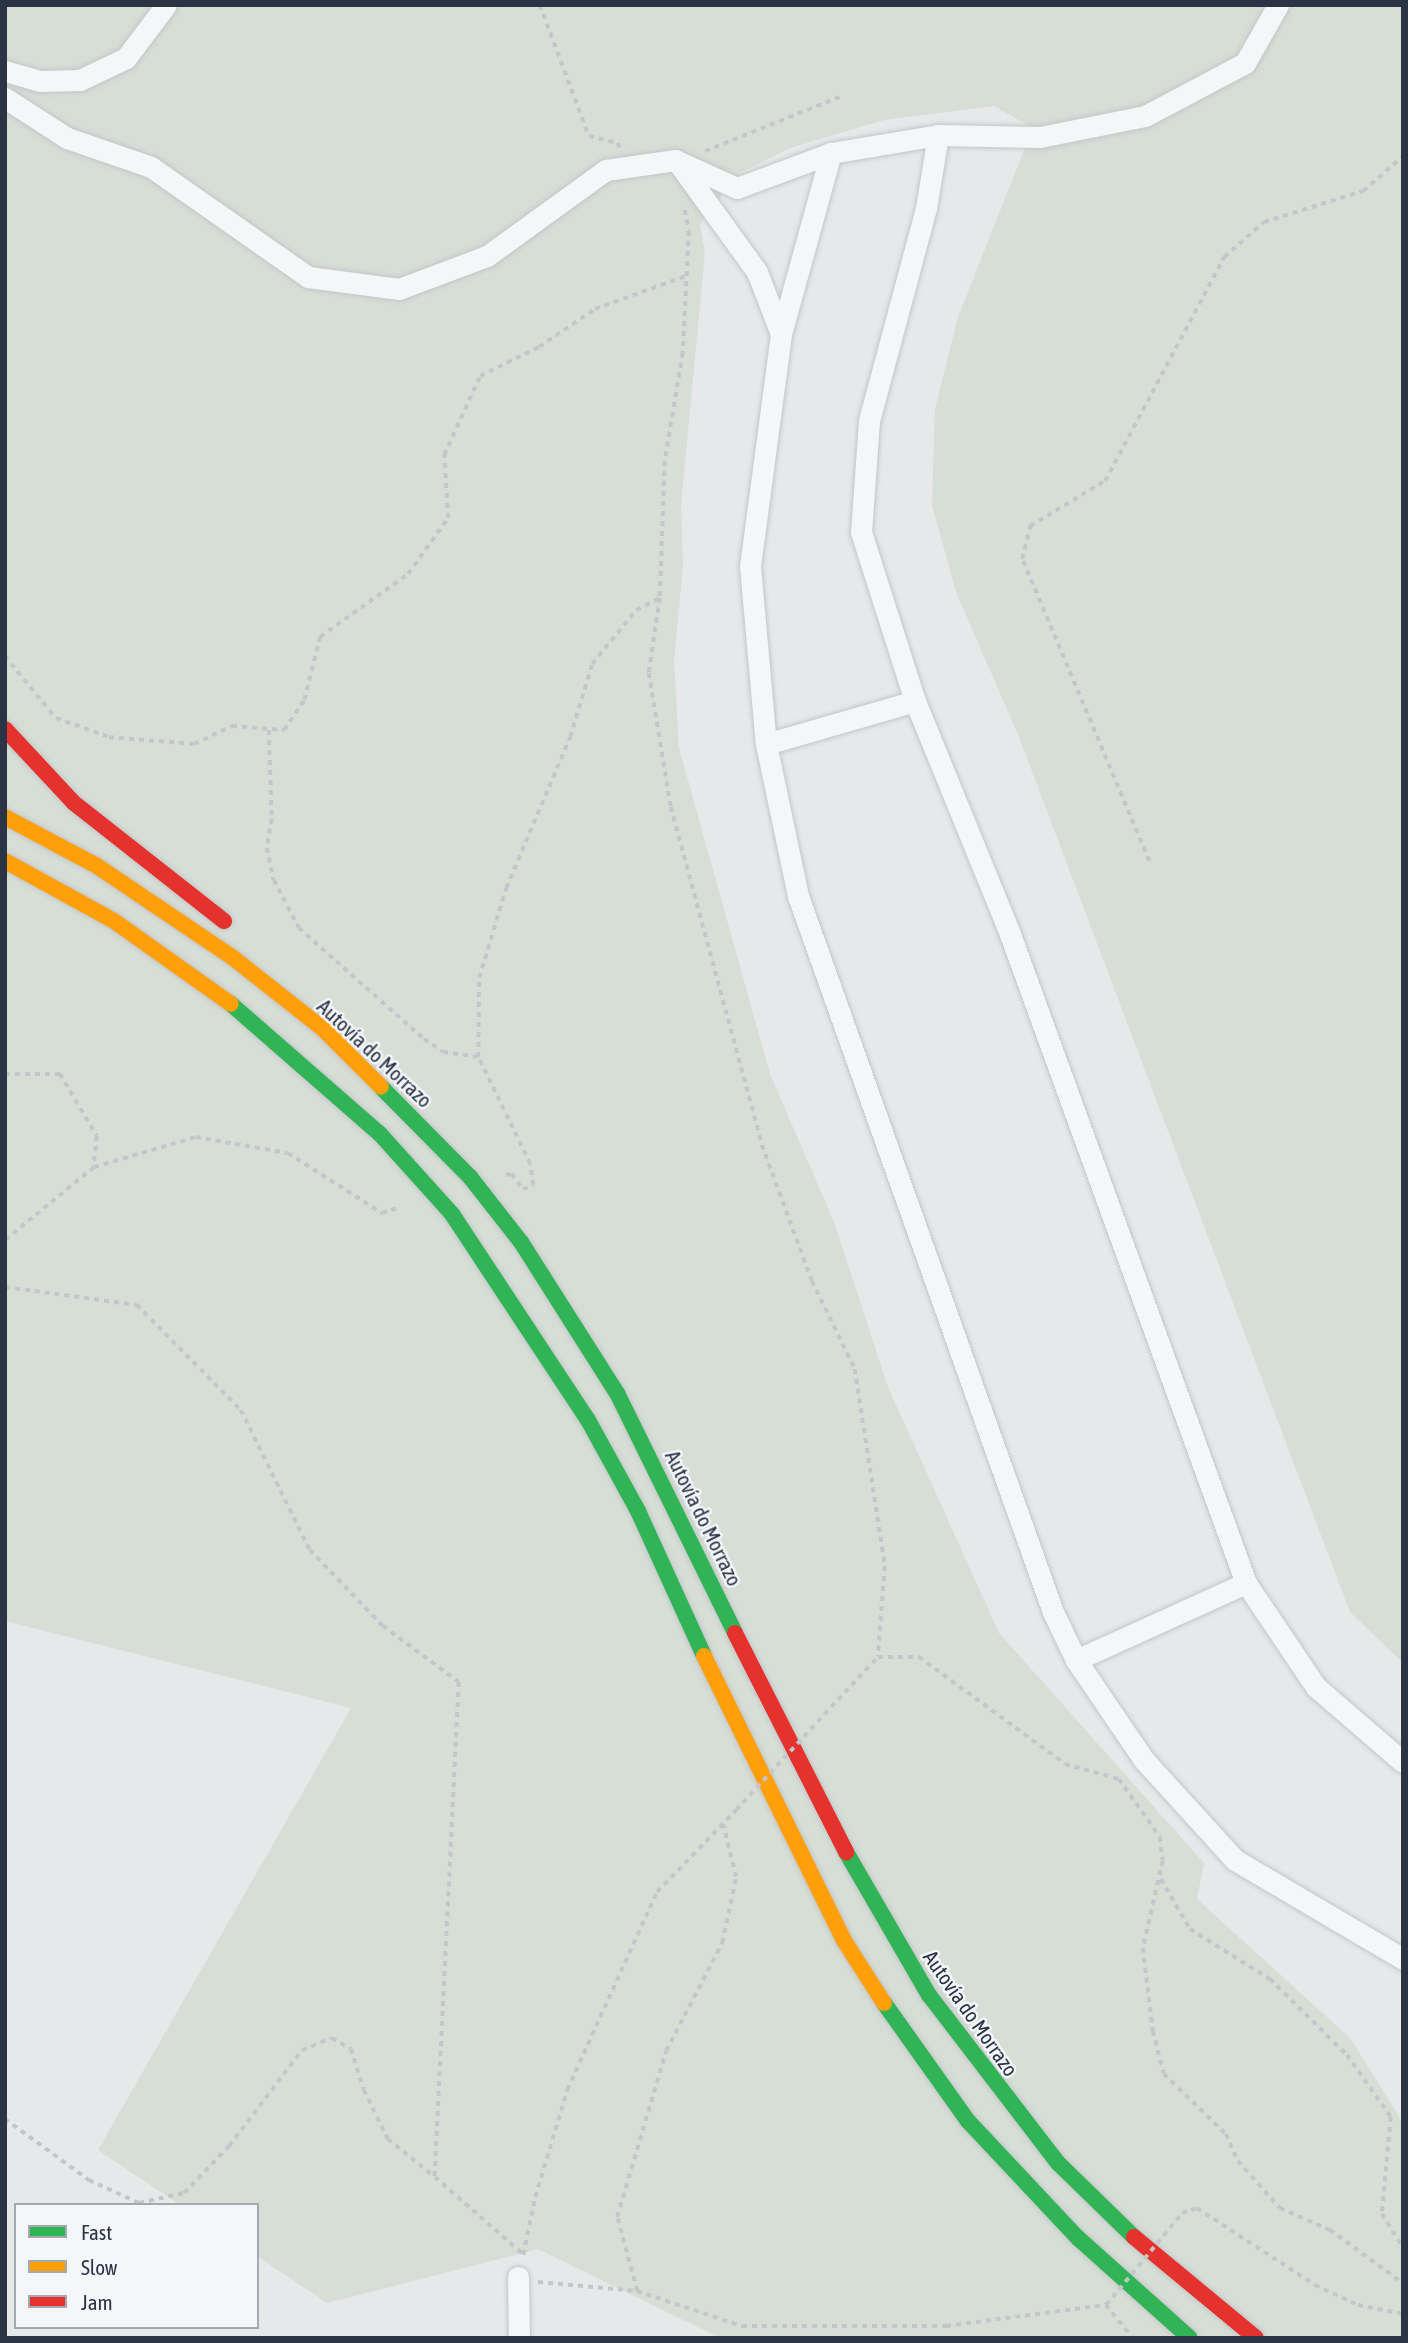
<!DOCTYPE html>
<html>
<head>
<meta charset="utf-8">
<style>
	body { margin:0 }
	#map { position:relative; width:1408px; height:2343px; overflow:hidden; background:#e6e8ea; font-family:"Asap Condensed",sans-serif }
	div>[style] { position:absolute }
	.green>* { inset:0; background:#d6ded6 }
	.path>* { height:3.5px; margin-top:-1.75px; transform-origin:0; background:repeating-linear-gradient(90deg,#c5c6ca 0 5px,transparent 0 10px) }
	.roads { filter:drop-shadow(0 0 2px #c4c6c8) drop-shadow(0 0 2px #c4c6c8) }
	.street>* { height:21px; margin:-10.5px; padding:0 10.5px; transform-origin:10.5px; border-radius:10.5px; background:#f5f6f7 }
	.fast>* { height:16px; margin:-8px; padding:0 8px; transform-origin:8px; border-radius:8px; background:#30b455 }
	.slow>* { height:16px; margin:-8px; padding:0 8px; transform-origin:8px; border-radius:8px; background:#ff9f0a }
	.jam>* { height:16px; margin:-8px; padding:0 8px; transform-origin:8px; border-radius:8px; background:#e5322d }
	.path-bridge>* { height:3.5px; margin-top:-1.75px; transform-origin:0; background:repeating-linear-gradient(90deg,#c5c6ca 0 5px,transparent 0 10px) }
	span { translate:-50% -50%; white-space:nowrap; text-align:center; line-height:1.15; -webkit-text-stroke:5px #f4f6f9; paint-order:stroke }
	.street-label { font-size:21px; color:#2b3445 }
	.frame { position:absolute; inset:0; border:7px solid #2b3445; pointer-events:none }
	.legend { position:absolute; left:14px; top:2203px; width:245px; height:126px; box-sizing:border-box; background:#f4f6f9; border:2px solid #a4a8b1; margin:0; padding:9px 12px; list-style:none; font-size:21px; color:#2b3445 }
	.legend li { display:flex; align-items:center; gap:14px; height:35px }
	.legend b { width:35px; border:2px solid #a4a8b1 }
</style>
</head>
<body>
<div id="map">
	<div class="green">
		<i style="clip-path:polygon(5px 5px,1403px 5px,1403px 1663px,1350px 1612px,1019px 737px,956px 592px,932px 505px,935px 409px,958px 317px,1033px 128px,994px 106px,884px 120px,790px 148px,740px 173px,700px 224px,705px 253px,681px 505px,683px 565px,674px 661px,679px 748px,770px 1074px,834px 1222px,888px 1387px,999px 1633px,1204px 1863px,1197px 1899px,1350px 2038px,1403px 2123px,1403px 2338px,720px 2338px,538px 2249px,327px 2303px,257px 2256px,257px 2205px,180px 2205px,98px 2150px,351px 1708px,5px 1621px)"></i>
	</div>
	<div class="path">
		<i style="left:540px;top:5px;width:140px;rotate:69.5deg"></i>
		<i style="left:589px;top:136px;width:30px;rotate:14deg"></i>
		<i style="left:618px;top:143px;width:6px;rotate:72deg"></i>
		<i style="left:705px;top:151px;width:150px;rotate:-21.9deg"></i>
		<i style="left:685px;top:210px;width:21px;rotate:79deg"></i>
		<i style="left:689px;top:231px;width:122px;rotate:92.8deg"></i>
		<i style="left:683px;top:353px;width:109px;rotate:99.5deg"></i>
		<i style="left:665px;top:461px;width:137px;rotate:92.1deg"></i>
		<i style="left:660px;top:598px;width:76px;rotate:98.3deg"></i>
		<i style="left:649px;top:673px;width:136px;rotate:80.7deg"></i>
		<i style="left:671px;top:807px;width:350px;rotate:74.9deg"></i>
		<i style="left:762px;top:1145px;width:145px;rotate:69.8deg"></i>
		<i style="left:812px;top:1281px;width:98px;rotate:64deg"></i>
		<i style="left:855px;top:1369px;width:199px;rotate:81.3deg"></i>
		<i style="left:885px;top:1566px;width:91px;rotate:94.4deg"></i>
		<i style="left:5px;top:656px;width:80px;rotate:50.6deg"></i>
		<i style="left:56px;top:718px;width:56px;rotate:19.7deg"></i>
		<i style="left:109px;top:737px;width:85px;rotate:4.7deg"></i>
		<i style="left:194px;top:744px;width:42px;rotate:-25.3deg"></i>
		<i style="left:232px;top:726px;width:52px;rotate:4.4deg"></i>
		<i style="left:284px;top:730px;width:36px;rotate:-56deg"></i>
		<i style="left:304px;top:700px;width:65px;rotate:-75.7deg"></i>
		<i style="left:320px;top:637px;width:108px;rotate:-35.6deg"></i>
		<i style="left:408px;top:574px;width:69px;rotate:-54.5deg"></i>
		<i style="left:448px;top:518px;width:63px;rotate:-93.6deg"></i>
		<i style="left:444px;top:455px;width:87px;rotate:-65.5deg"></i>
		<i style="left:480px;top:376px;width:66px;rotate:-26.2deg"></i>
		<i style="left:539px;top:347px;width:68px;rotate:-34.2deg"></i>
		<i style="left:595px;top:309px;width:97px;rotate:-19.9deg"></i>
		<i style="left:269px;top:730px;width:89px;rotate:88.1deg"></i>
		<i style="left:272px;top:819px;width:29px;rotate:100deg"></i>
		<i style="left:267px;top:848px;width:33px;rotate:78deg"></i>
		<i style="left:274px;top:880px;width:54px;rotate:62.5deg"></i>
		<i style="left:299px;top:928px;width:167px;rotate:41.6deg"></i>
		<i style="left:424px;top:1039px;width:23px;rotate:34deg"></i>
		<i style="left:443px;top:1052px;width:35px;rotate:8deg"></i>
		<i style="left:1149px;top:861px;width:328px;rotate:-112.8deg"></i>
		<i style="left:1022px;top:559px;width:34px;rotate:-76deg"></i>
		<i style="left:1030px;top:526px;width:87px;rotate:-31deg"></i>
		<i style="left:1105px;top:481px;width:254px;rotate:-62deg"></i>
		<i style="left:1224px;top:257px;width:53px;rotate:-41.2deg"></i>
		<i style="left:1264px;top:222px;width:104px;rotate:-17.4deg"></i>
		<i style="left:1363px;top:191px;width:53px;rotate:-41.2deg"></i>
		<i style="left:5px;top:1074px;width:55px"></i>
		<i style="left:60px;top:1074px;width:72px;rotate:59.2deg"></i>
		<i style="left:97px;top:1136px;width:31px;rotate:96deg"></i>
		<i style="left:506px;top:1175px;width:6px;rotate:-9deg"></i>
		<i style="left:512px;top:1174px;width:19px;rotate:54deg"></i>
		<i style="left:523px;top:1189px;width:11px;rotate:-22deg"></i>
		<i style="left:533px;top:1185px;width:21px;rotate:-98deg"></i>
		<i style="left:530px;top:1164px;width:119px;rotate:-115.9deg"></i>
		<i style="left:478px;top:1057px;width:79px;rotate:-89.3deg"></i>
		<i style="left:479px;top:978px;width:94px;rotate:-73.3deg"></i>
		<i style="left:506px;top:888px;width:164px;rotate:-67deg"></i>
		<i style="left:570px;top:737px;width:76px;rotate:-73.2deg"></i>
		<i style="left:592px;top:664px;width:70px;rotate:-50.8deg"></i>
		<i style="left:636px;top:610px;width:27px;rotate:-27deg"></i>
		<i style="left:5px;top:1240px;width:115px;rotate:-39.4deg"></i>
		<i style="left:94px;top:1167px;width:106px;rotate:-16.4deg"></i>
		<i style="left:196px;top:1137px;width:93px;rotate:9.9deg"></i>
		<i style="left:288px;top:1153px;width:112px;rotate:32.6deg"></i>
		<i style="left:382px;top:1213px;width:20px;rotate:-18deg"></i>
		<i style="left:5px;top:1287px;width:133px;rotate:7.8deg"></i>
		<i style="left:137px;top:1305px;width:148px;rotate:45.3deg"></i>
		<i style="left:241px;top:1410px;width:156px;rotate:63.8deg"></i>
		<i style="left:310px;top:1550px;width:105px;rotate:46.2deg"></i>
		<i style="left:383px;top:1626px;width:94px;rotate:36.4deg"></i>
		<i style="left:459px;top:1682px;width:496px;rotate:92.8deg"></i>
		<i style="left:435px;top:2177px;width:117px;rotate:41.2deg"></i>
		<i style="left:831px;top:1707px;width:69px;rotate:-46.8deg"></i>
		<i style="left:878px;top:1657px;width:41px"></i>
		<i style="left:919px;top:1657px;width:181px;rotate:36.2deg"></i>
		<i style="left:1065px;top:1764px;width:56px;rotate:15.5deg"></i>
		<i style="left:1119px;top:1779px;width:71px;rotate:54.7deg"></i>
		<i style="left:1160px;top:1837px;width:24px;rotate:83deg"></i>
		<i style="left:1163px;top:1861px;width:89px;rotate:102.9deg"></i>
		<i style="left:1143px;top:1948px;width:84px;rotate:83.1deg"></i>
		<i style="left:1153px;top:2031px;width:44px;rotate:75.7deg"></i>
		<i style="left:1164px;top:2074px;width:86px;rotate:44.1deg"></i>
		<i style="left:1226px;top:2134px;width:30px;rotate:66deg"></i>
		<i style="left:1238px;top:2161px;width:63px;rotate:48.2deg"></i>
		<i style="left:1280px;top:2208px;width:55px;rotate:23.7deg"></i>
		<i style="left:1330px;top:2230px;width:90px;rotate:36deg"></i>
		<i style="left:1161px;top:1879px;width:58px;rotate:59.9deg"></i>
		<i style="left:1190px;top:1929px;width:94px;rotate:32deg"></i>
		<i style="left:1270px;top:1979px;width:108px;rotate:44.6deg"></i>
		<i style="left:1347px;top:2055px;width:76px;rotate:54.6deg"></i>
		<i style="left:1391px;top:2117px;width:97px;rotate:95.3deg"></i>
		<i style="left:1382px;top:2214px;width:40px;rotate:58deg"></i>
		<i style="left:5px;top:2119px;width:104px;rotate:36deg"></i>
		<i style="left:89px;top:2180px;width:55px;rotate:24.7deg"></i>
		<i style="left:139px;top:2203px;width:46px;rotate:-12.5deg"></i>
		<i style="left:184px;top:2193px;width:65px;rotate:-46.2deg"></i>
		<i style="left:229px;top:2146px;width:121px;rotate:-52.8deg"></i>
		<i style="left:302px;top:2050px;width:32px;rotate:-22deg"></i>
		<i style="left:332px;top:2038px;width:22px;rotate:30deg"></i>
		<i style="left:351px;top:2049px;width:43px;rotate:72.4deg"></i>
		<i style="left:364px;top:2090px;width:55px;rotate:63.9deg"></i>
		<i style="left:388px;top:2139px;width:60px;rotate:39deg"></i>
		<i style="left:1182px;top:2213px;width:16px;rotate:-18deg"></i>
		<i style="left:1197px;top:2208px;width:141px;rotate:33.1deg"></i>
		<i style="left:1315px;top:2285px;width:47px;rotate:24.9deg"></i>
		<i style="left:1358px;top:2305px;width:46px;rotate:11.3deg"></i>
		<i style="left:523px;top:2255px;width:59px;rotate:-78.3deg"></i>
		<i style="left:535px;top:2197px;width:112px;rotate:-73.3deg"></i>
		<i style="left:567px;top:2090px;width:217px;rotate:-65.6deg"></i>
		<i style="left:657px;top:1892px;width:114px;rotate:-46.1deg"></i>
		<i style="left:538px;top:2282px;width:99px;rotate:5.2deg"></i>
		<i style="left:637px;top:2291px;width:77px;rotate:-105.1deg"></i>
		<i style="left:617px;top:2217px;width:173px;rotate:-73.6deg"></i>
		<i style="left:666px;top:2051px;width:122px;rotate:-62.6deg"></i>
		<i style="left:722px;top:1943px;width:67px;rotate:-78deg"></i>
		<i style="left:736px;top:1877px;width:54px;rotate:-104deg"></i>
		<i style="left:637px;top:2291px;width:111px;rotate:18.4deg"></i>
		<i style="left:742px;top:2326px;width:204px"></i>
		<i style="left:946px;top:2326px;width:161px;rotate:-7.5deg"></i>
		<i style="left:1106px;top:2305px;width:43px;rotate:50.7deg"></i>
	</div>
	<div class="roads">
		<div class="street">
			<i style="left:5px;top:71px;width:36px;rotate:16deg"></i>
			<i style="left:40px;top:81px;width:40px;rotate:-1.4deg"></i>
			<i style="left:80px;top:80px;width:51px;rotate:-25.6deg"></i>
			<i style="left:126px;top:58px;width:66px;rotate:-53deg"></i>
			<i style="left:5px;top:98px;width:74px;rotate:32.8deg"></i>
			<i style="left:67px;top:138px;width:89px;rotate:19deg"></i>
			<i style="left:151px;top:167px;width:192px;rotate:35deg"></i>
			<i style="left:308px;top:277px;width:92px;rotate:7.5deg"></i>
			<i style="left:399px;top:289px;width:94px;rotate:-20.6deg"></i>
			<i style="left:487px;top:256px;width:147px;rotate:-35.9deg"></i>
			<i style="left:606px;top:170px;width:70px;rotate:-8.2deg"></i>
			<i style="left:675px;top:160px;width:68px;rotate:24.3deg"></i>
			<i style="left:737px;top:188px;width:100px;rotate:-20.4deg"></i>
			<i style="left:831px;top:153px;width:109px;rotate:-9.5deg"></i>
			<i style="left:938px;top:135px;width:74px;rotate:99.3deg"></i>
			<i style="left:926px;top:208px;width:220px;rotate:105deg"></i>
			<i style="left:869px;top:421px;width:111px;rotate:94.1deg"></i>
			<i style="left:861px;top:532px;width:177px;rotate:72.3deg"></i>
			<i style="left:915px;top:701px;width:252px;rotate:67.8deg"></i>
			<i style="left:1010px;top:934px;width:691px;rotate:70.02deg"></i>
			<i style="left:1246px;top:1583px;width:125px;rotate:56.1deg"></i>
			<i style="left:1316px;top:1687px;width:115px;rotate:40.8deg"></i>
			<i style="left:938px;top:135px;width:102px;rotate:1.1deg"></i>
			<i style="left:1040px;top:137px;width:107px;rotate:-11.3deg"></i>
			<i style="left:1145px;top:116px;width:113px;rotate:-27.9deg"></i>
			<i style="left:1245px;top:63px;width:67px;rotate:-60.4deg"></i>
			<i style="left:677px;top:161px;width:137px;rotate:54.2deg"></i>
			<i style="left:757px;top:272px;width:66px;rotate:68.8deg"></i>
			<i style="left:781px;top:334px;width:234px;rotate:97.6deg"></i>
			<i style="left:750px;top:566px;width:179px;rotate:84.9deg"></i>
			<i style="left:781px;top:334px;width:188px;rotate:-74.6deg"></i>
			<i style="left:915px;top:701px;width:155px;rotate:163.9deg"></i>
			<i style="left:766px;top:744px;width:155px;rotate:78.1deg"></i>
			<i style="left:798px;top:896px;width:760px;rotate:70.4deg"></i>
			<i style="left:1053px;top:1612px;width:53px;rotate:64.4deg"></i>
			<i style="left:1076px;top:1660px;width:121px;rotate:55.8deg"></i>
			<i style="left:1144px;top:1760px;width:135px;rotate:47.7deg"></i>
			<i style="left:1235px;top:1860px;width:195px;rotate:30.5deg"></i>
			<i style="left:1076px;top:1660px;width:187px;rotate:-24.4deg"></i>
			<i style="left:518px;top:2277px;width:61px;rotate:89.1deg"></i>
		</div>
		<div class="fast">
			<i style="left:231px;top:1004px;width:198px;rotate:41.1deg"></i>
			<i style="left:380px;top:1134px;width:108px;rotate:48deg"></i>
			<i style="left:452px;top:1214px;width:247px;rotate:56.6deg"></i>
			<i style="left:588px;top:1420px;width:104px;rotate:61.2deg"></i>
			<i style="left:638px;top:1511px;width:159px;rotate:65.5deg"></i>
			<i style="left:381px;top:1087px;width:127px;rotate:45.3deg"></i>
			<i style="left:470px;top:1177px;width:83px;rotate:51.9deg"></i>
			<i style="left:521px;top:1242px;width:179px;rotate:57.6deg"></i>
			<i style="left:617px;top:1393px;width:267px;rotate:63.8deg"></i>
			<i style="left:846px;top:1852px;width:165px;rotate:59.9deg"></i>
			<i style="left:929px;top:1995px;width:212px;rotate:52.5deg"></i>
			<i style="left:1058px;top:2163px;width:106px;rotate:44.2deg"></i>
			<i style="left:884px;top:2003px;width:145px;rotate:54.6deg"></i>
			<i style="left:968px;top:2121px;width:161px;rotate:46.8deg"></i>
			<i style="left:1078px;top:2238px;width:150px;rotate:41.8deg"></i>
		</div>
		<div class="slow">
			<i style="left:5px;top:817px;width:104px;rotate:28deg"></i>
			<i style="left:97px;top:866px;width:163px;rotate:34deg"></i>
			<i style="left:232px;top:957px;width:115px;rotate:38.3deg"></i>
			<i style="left:322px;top:1028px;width:83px;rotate:45deg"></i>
			<i style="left:5px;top:861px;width:124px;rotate:28.8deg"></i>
			<i style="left:114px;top:921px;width:143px;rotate:35.4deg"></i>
			<i style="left:704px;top:1656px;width:315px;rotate:63.8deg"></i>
			<i style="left:843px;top:1939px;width:76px;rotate:57.4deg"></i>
		</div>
		<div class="jam">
			<i style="left:5px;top:729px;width:101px;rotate:47deg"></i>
			<i style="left:74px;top:803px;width:191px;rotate:38.2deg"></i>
			<i style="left:735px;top:1633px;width:246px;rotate:63.1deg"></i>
			<i style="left:1134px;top:2237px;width:158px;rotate:39.6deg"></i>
		</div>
	</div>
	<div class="path-bridge">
		<i style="left:736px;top:1810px;width:140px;rotate:-47.3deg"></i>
		<i style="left:1106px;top:2305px;width:119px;rotate:-50.4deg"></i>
	</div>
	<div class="street-label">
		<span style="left:375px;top:1053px;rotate:43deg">Autovía do Morrazo</span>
		<span style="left:704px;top:1518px;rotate:64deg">Autovía do Morrazo</span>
		<span style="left:971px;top:2013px;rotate:55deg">Autovía do Morrazo</span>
	</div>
	<div class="frame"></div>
	<ul class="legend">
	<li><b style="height:9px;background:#30b455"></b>Fast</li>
	<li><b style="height:9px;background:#ff9f0a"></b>Slow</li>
	<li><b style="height:9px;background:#e5322d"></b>Jam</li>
	</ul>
</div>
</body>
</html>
